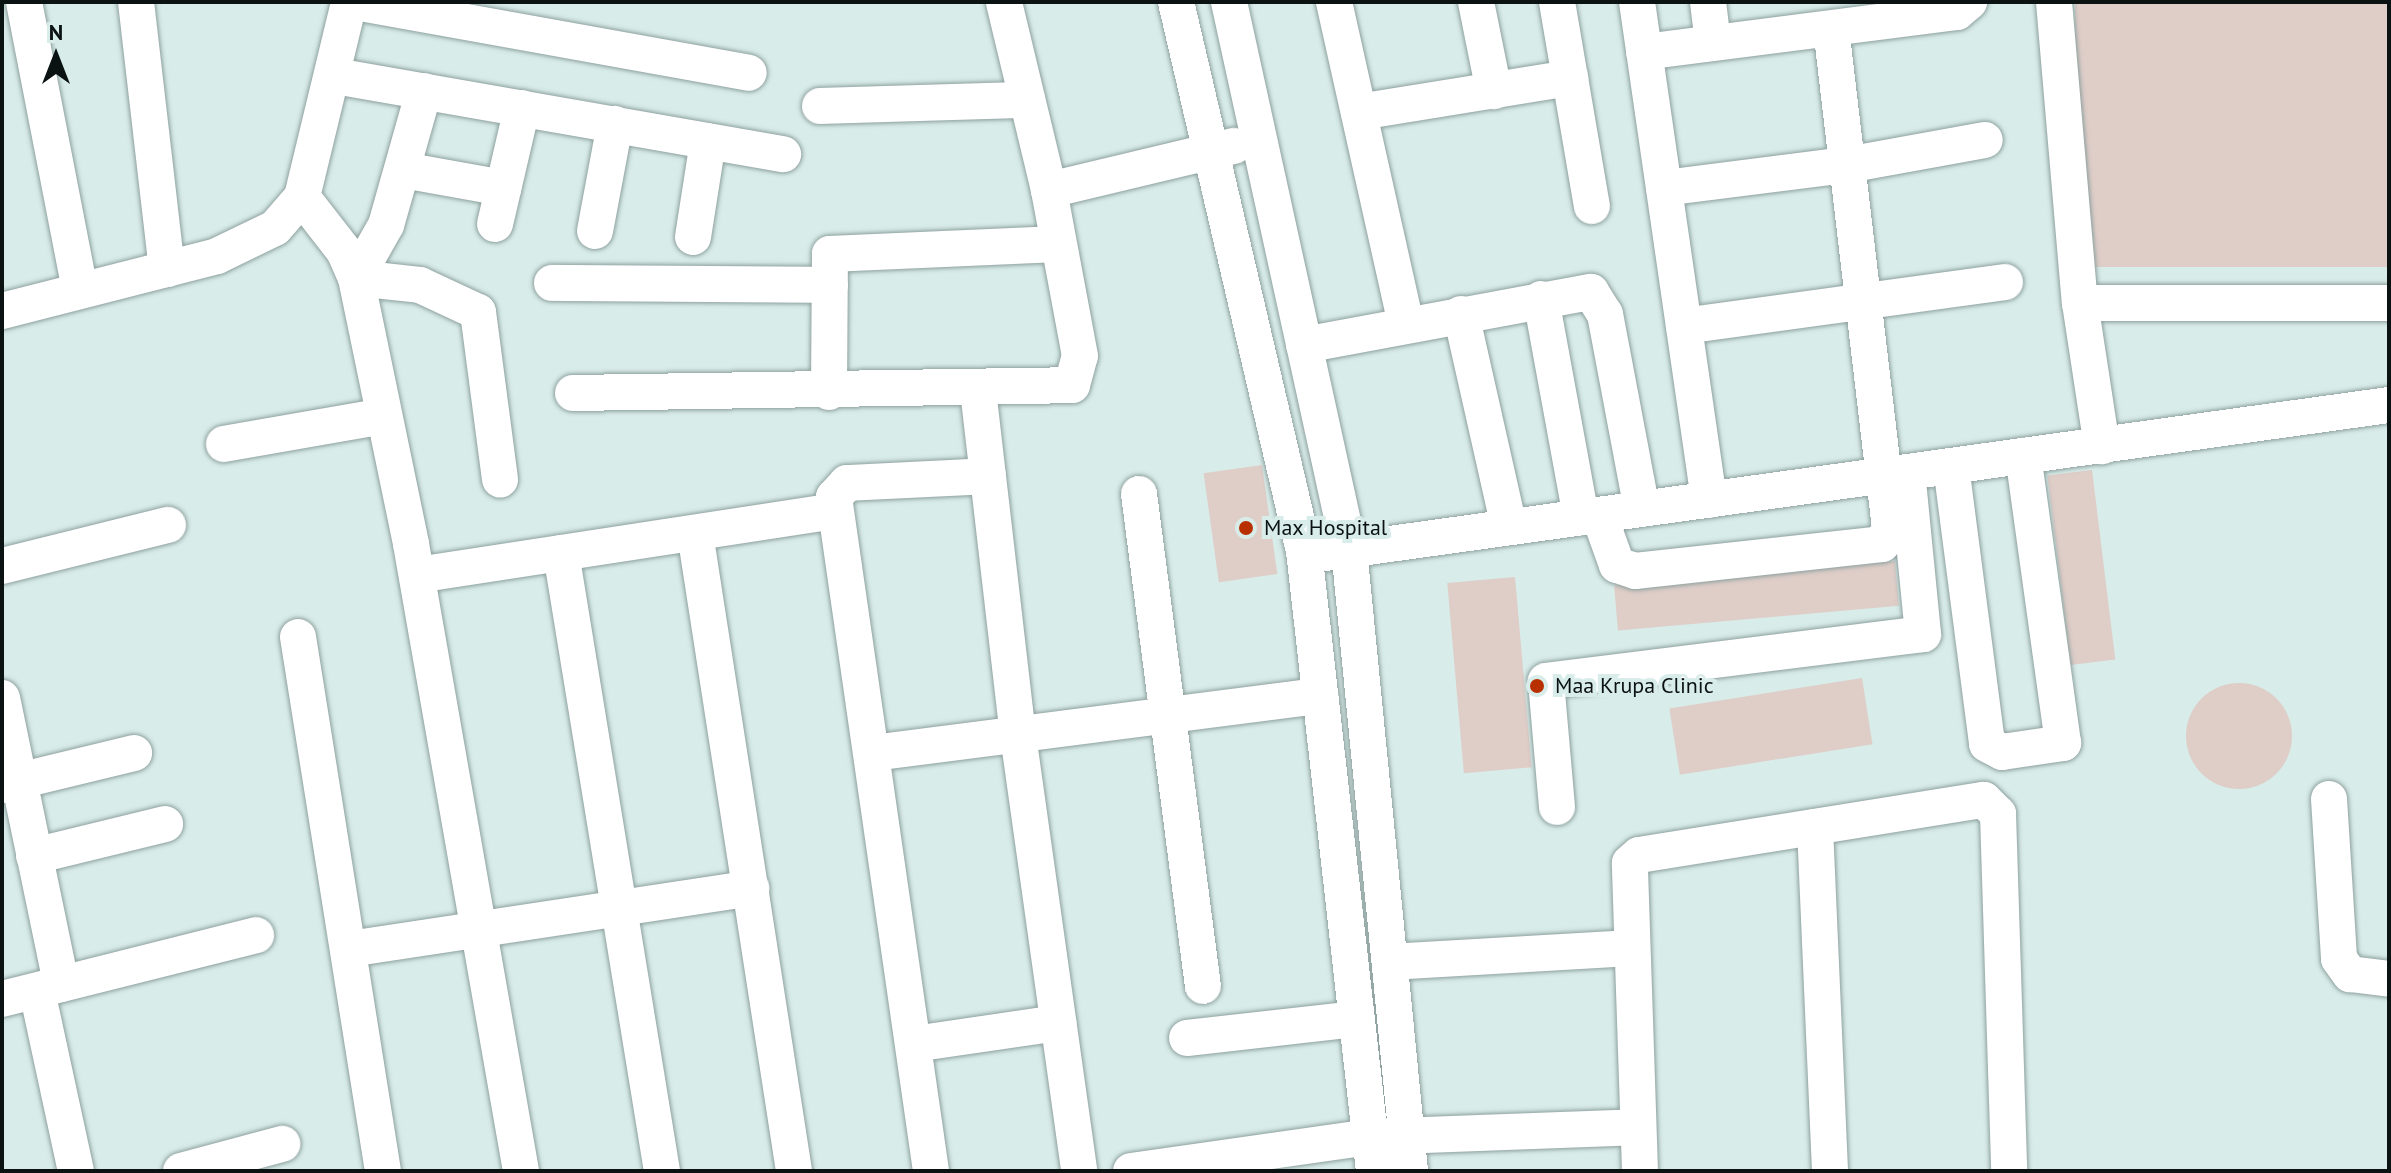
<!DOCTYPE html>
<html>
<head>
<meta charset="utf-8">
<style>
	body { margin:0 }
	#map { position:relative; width:2391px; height:1173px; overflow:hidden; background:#d8ece9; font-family:"PT Sans",sans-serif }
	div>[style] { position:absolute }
	.building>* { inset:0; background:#dfcdc8; transform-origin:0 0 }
	.round { border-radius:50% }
	.roads { filter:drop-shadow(0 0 2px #8ea19f) drop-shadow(0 0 2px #8ea19f) }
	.minor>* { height:36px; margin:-18px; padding:0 18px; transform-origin:18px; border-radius:18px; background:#fff }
	.dots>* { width:22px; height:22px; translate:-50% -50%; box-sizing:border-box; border:4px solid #d8ece9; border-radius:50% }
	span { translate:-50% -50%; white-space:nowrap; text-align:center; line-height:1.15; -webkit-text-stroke:8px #d8ece9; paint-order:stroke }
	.poi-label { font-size:22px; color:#0b1212 }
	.left { translate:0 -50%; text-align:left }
	.frame { position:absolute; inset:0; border:4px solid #0b1212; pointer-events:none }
	.north { position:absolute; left:16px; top:16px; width:80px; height:80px; -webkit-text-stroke:6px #d8ece9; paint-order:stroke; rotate:0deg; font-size:22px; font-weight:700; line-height:32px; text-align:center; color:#0b1212 }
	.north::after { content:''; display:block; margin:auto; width:28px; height:36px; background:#0b1212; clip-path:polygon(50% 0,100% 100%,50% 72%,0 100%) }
</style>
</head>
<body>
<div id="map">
	<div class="building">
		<i style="left:2075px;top:2px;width:314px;height:265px"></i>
		<i style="left:1262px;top:465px;width:110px;height:59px;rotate:82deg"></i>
		<i style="left:2092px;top:470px;width:191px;height:45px;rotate:83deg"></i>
		<i style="left:1895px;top:561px;width:45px;height:282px;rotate:85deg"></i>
		<i style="left:1515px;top:577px;width:191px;height:68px;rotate:85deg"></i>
		<i style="left:1862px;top:678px;width:67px;height:195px;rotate:81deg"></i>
		<i class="round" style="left:2186px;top:683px;width:106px;height:106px"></i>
	</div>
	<div class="roads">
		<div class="minor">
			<i style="left:24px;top:2px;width:294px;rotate:79deg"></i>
			<i style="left:136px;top:2px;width:269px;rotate:83.4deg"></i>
			<i style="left:355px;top:2px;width:400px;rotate:10.2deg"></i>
			<i style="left:1176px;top:2px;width:564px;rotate:76.88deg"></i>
			<i style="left:1304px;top:551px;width:624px;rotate:83.56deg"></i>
			<i style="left:1229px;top:2px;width:560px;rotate:77.63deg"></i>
			<i style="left:1349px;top:549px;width:625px;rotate:84.4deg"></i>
			<i style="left:1334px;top:2px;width:330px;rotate:77.4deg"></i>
			<i style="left:1476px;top:2px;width:91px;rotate:78.6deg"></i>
			<i style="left:1557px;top:2px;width:207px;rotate:80.3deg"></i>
			<i style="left:1637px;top:2px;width:503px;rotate:81.77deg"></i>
			<i style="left:1708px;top:2px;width:41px;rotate:83deg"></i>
			<i style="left:2054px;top:2px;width:302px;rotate:85.1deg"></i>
			<i style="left:2080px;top:303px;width:145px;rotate:81.3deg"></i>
			<i style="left:1644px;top:52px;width:316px;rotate:-7.3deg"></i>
			<i style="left:1957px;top:12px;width:16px;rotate:-40deg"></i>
			<i style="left:335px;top:76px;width:455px;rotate:9.9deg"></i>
			<i style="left:424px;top:91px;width:139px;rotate:105.8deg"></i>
			<i style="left:386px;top:225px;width:61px;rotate:119.5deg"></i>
			<i style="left:356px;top:278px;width:64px;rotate:6.2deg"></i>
			<i style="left:420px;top:285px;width:64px;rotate:25deg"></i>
			<i style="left:478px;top:312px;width:169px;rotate:82.5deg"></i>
			<i style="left:820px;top:106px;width:207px;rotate:-1.7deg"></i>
			<i style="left:1359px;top:112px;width:214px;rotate:-9.2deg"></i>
			<i style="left:403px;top:170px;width:102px;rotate:10.2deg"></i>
			<i style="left:1664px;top:188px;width:184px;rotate:-7.2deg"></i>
			<i style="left:1847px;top:165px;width:140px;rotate:-10.3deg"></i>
			<i style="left:1049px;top:190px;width:190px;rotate:-13.4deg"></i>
			<i style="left:302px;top:197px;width:68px;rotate:52.1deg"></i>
			<i style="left:344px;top:251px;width:30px;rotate:66deg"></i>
			<i style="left:356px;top:278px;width:272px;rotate:78.3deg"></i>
			<i style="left:411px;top:544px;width:637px;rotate:80.05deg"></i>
			<i style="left:495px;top:224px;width:119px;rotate:-76.9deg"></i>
			<i style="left:595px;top:231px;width:109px;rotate:-79.4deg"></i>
			<i style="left:693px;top:237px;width:97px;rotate:-81.1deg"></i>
			<i style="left:552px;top:283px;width:278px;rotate:0.4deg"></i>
			<i style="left:1541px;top:299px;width:222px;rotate:79.6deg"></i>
			<i style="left:2080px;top:303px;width:309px"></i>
			<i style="left:2px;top:311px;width:222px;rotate:-14.3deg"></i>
			<i style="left:217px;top:256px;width:64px;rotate:-25.8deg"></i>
			<i style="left:275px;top:228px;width:41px;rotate:-48.9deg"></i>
			<i style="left:302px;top:197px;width:201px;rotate:-76.4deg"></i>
			<i style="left:1461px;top:314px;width:218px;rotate:77.3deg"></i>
			<i style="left:1684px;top:326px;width:324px;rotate:-7.8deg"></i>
			<i style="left:1304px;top:345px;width:292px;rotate:-10.5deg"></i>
			<i style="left:1591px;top:292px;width:26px;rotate:58deg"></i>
			<i style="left:1605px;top:314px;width:198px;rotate:79.3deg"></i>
			<i style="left:978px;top:390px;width:347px;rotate:83.4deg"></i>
			<i style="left:1018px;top:735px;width:440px;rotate:82deg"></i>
			<i style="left:829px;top:392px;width:138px;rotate:-89.6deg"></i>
			<i style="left:830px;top:254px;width:228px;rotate:-2.5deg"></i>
			<i style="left:573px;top:393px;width:499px;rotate:-0.9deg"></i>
			<i style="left:1072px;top:385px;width:30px;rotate:-75deg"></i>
			<i style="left:1080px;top:356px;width:169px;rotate:-100.6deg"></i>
			<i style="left:1049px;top:190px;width:193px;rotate:-103.5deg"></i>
			<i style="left:224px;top:444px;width:162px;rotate:-9.9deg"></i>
			<i style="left:1951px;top:466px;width:280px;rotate:82.6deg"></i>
			<i style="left:1987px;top:744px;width:17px;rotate:28deg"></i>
			<i style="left:2002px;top:752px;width:62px;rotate:-8.4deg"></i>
			<i style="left:2063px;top:743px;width:290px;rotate:-97.9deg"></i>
			<i style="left:1139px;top:494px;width:496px;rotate:82.6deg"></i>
			<i style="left:1599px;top:515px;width:53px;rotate:70.2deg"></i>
			<i style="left:1617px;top:565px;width:19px;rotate:18deg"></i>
			<i style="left:1635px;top:571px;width:248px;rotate:-6.2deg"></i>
			<i style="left:1882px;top:544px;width:18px;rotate:-63deg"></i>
			<i style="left:1890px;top:528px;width:503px;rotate:-96.73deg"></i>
			<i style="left:695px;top:533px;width:646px;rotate:81.18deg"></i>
			<i style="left:561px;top:553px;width:626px;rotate:80.72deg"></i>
			<i style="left:1325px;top:553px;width:1074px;rotate:-7.92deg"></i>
			<i style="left:2px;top:566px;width:171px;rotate:-13.9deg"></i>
			<i style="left:417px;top:575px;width:423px;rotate:-8.7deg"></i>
			<i style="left:298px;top:637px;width:541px;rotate:80.96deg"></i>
			<i style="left:2px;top:698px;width:292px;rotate:78.3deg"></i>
			<i style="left:872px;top:753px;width:452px;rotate:-7.3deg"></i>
			<i style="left:2px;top:785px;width:136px;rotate:-13.6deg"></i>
			<i style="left:2329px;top:799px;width:160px;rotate:86.4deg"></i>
			<i style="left:2339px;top:959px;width:19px;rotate:54deg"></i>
			<i style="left:2350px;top:974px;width:39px;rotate:7deg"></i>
			<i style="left:1557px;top:807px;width:126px;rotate:-95deg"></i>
			<i style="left:1546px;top:681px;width:380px;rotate:-7.1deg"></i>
			<i style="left:1923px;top:634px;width:155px;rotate:-95.6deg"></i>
			<i style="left:1815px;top:827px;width:344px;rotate:87.5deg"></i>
			<i style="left:34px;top:856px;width:135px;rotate:-13.7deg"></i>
			<i style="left:349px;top:949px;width:407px;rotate:-8.6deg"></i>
			<i style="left:1390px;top:962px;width:241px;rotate:-3.3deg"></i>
			<i style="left:37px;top:991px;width:184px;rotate:77.8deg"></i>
			<i style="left:2px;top:999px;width:262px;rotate:-14.1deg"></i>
			<i style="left:1187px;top:1038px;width:171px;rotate:-6.4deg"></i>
			<i style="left:914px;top:1044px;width:146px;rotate:-8.3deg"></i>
			<i style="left:181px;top:1171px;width:105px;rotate:-15deg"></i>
			<i style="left:931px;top:1171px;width:681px;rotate:-98.19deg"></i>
			<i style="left:834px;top:497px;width:19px;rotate:-47deg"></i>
			<i style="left:847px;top:483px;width:141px;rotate:-2.8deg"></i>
			<i style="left:1131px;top:1171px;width:241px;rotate:-8.1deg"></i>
			<i style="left:1370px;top:1137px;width:268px;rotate:-2.1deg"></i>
			<i style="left:1640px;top:1171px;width:308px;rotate:-91.9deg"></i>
			<i style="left:1630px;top:863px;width:12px;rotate:-42deg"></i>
			<i style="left:1639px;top:855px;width:349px;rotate:-9.1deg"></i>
			<i style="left:1984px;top:800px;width:20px;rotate:45deg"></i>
			<i style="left:1998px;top:814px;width:357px;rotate:88.2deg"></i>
		</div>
	</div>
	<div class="dots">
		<i style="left:1246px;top:528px;background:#b93000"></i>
		<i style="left:1537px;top:686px;background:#b93000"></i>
	</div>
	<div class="poi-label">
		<span class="left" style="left:1264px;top:528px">Max Hospital</span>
		<span class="left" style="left:1555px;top:686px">Maa Krupa Clinic</span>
	</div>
	<div class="frame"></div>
	<div class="north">N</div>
</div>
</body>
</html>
